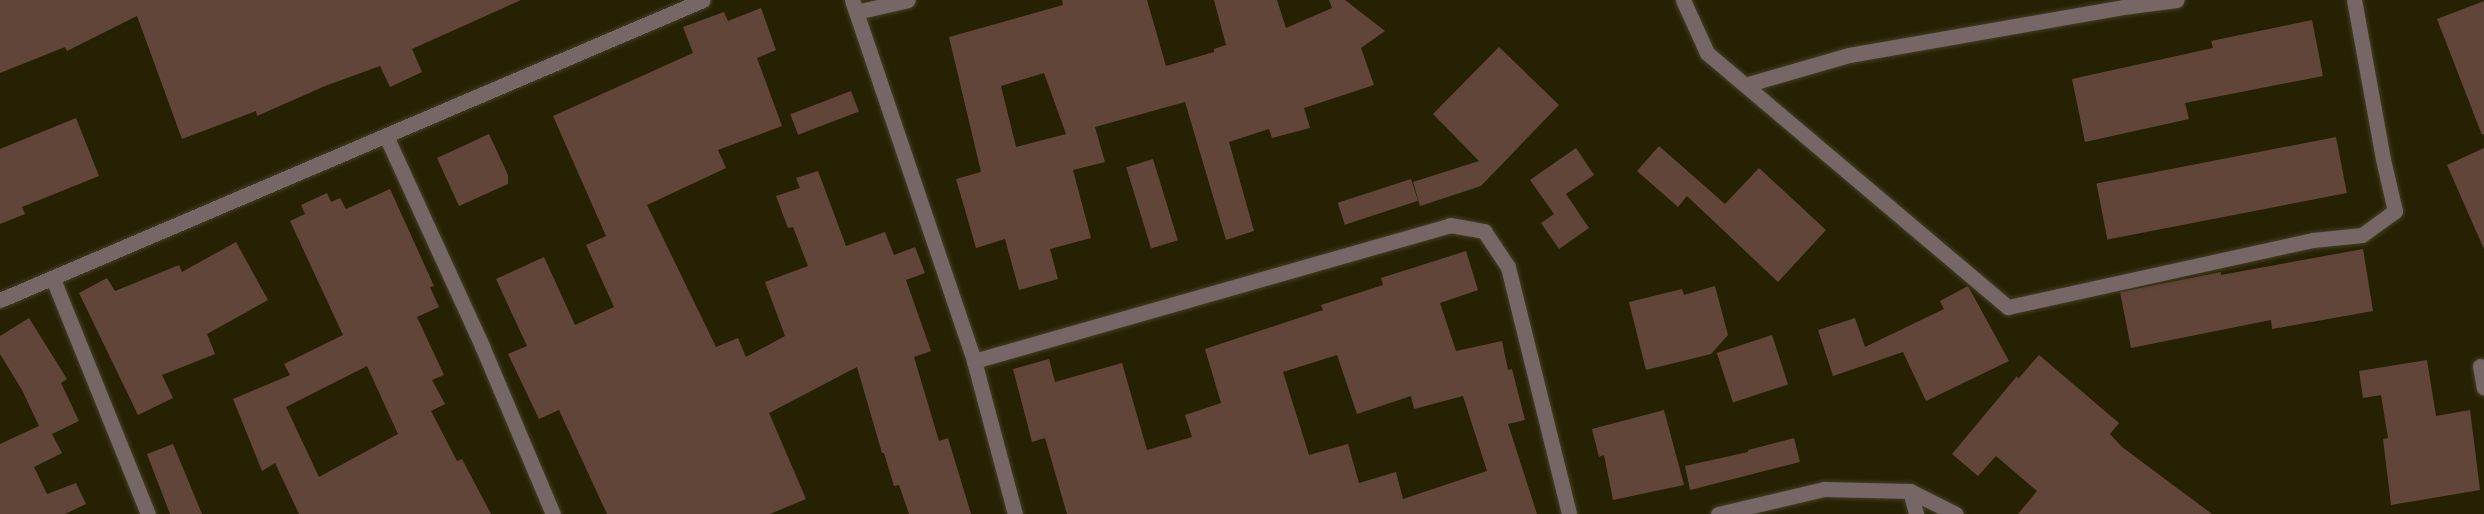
<!DOCTYPE html>
<html>
<head>
<meta charset="utf-8">
<style>
	body { margin:0 }
	#map { position:relative; width:2484px; height:514px; overflow:hidden; background:#272104; font-family:"Exo 2",sans-serif }
	div>[style] { position:absolute }
	.building>* { inset:0; background:#624539; transform-origin:0 0 }
	.roads { filter:drop-shadow(0 0 2px #443f24) drop-shadow(0 0 2px #443f24) }
	.minor>* { height:15px; margin:-7.5px; padding:0 7.5px; transform-origin:7.5px; border-radius:7.5px; background:#766665 }
	span { translate:-50% -50%; white-space:nowrap; text-align:center; line-height:1.15; -webkit-text-stroke:4.5px #272104; paint-order:stroke }
</style>
</head>
<body>
<div id="map">
	<div class="building">
		<i style="clip-path:polygon(0 0,521px 0,412px 49px,422px 72px,390px 87px,380px 66px,325px 86px,257px 116px,256px 111px,182px 139px,137px 16px,67px 51px,65px 47px,0 73px)"></i>
		<i style="clip-path:polygon(evenodd,1062px 0,1147px 0,1166px 66px,1214px 52px,1214px 49px,1226px 45px,1214px 0,1277px 0,1286px 28px,1332px 8px,1329px 0,1345px 0,1385px 31px,1361px 48px,1374px 85px,1304px 108px,1310px 128px,1272px 138px,1269px 129px,1229px 142px,1254px 231px,1226px 240px,1185px 102px,1095px 127px,1105px 162px,1073px 170px,1091px 238px,1050px 249px,1058px 279px,1019px 290px,1005px 239px,976px 248px,956px 179px,981px 172px,949px 37px,1063px 5px,1062px 0,1044px 73px,1066px 134px,1016px 147px,1001px 86px,1044px 73px)"></i>
		<i style="clip-path:polygon(2484px 1px,2484px 134px,2482px 135px,2437px 19px)"></i>
		<i style="clip-path:polygon(761px 8px,776px 50px,757px 58px,782px 126px,718px 150px,726px 168px,647px 205px,716px 347px,738px 338px,746px 357px,785px 336px,765px 282px,808px 266px,793px 227px,788px 228px,776px 196px,800px 188px,796px 178px,818px 171px,846px 246px,885px 232px,894px 255px,915px 247px,925px 273px,906px 280px,931px 351px,914px 357px,939px 441px,948px 438px,971px 514px,909px 514px,899px 485px,894px 486px,884px 453px,882px 453px,857px 367px,769px 413px,806px 499px,770px 514px,607px 514px,559px 410px,539px 419px,508px 354px,527px 346px,496px 279px,544px 257px,575px 325px,614px 307px,586px 245px,606px 236px,553px 116px,693px 53px,683px 27px,724px 12px,728px 21px)"></i>
		<i style="clip-path:polygon(2312px 20px,2323px 76px,2185px 103px,2189px 119px,2085px 142px,2072px 79px,2213px 48px,2211px 41px)"></i>
		<i style="clip-path:polygon(1499px 47px,1559px 105px,1481px 186px,1420px 206px,1413px 182px,1479px 161px,1433px 114px)"></i>
		<i style="left:851px;top:91px;width:22px;height:65px;rotate:69deg"></i>
		<i style="clip-path:polygon(76px 118px,99px 176px,22px 207px,25px 214px,0 224px,0 149px)"></i>
		<i style="clip-path:polygon(489px 134px,508px 175px,508px 184px,459px 206px,437px 158px)"></i>
		<i style="left:2336px;top:137px;width:57px;height:244px;rotate:79deg"></i>
		<i style="clip-path:polygon(1659px 146px,1725px 204px,1759px 168px,1826px 230px,1778px 282px,1687px 196px,1678px 207px,1637px 171px)"></i>
		<i style="clip-path:polygon(1576px 148px,1594px 175px,1566px 194px,1589px 228px,1559px 249px,1541px 223px,1554px 214px,1530px 180px)"></i>
		<i style="clip-path:polygon(2484px 148px,2484px 249px,2447px 165px)"></i>
		<i style="left:1153px;top:159px;width:85px;height:28px;rotate:73deg"></i>
		<i style="left:1411px;top:179px;width:23px;height:77px;rotate:72deg"></i>
		<i style="clip-path:polygon(evenodd,390px 189px,434px 286px,430px 287px,439px 307px,417px 317px,444px 375px,432px 380px,445px 404px,431px 411px,457px 461px,462px 459px,491px 514px,299px 514px,275px 463px,262px 471px,233px 399px,290px 375px,284px 364px,343px 335px,290px 221px,305px 214px,301px 205px,327px 193px,331px 202px,340px 198px,346px 209px,390px 189px,367px 366px,398px 434px,319px 477px,286px 407px,367px 366px)"></i>
		<i style="clip-path:polygon(236px 242px,268px 300px,207px 334px,215px 354px,162px 375px,173px 398px,138px 415px,79px 293px,107px 278px,115px 291px,179px 265px,182px 272px)"></i>
		<i style="clip-path:polygon(2363px 249px,2373px 311px,2272px 329px,2271px 320px,2131px 348px,2120px 292px,2221px 272px,2221px 275px)"></i>
		<i style="clip-path:polygon(evenodd,1466px 251px,1478px 290px,1440px 303px,1456px 351px,1502px 341px,1508px 370px,1512px 369px,1525px 420px,1508px 424px,1537px 514px,1067px 514px,1045px 438px,1032px 442px,1013px 369px,1049px 359px,1055px 382px,1122px 363px,1147px 450px,1192px 437px,1185px 415px,1221px 403px,1205px 349px,1323px 310px,1321px 305px,1383px 285px,1381px 278px,1466px 251px,1337px 355px,1357px 414px,1411px 396px,1414px 409px,1463px 396px,1487px 471px,1403px 499px,1396px 472px,1359px 483px,1348px 444px,1309px 455px,1283px 372px,1337px 355px)"></i>
		<i style="clip-path:polygon(1715px 286px,1728px 335px,1711px 354px,1646px 370px,1629px 302px,1682px 289px,1684px 295px)"></i>
		<i style="clip-path:polygon(1968px 286px,2009px 361px,1926px 401px,1903px 352px,1833px 376px,1818px 330px,1855px 318px,1865px 347px,1944px 309px,1940px 301px)"></i>
		<i style="clip-path:polygon(29px 318px,67px 379px,61px 383px,79px 421px,52px 434px,62px 453px,34px 467px,47px 494px,76px 483px,86px 504px,65px 514px,0 514px,0 444px,39px 426px,22px 390px,0 354px,0 336px)"></i>
		<i style="left:1772px;top:335px;width:52px;height:58px;rotate:72deg"></i>
		<i style="clip-path:polygon(2039px 355px,2119px 423px,2110px 434px,2122px 447px,2212px 514px,2018px 514px,2037px 491px,1996px 456px,1978px 476px,1952px 454px,2017px 376px,2018px 379px)"></i>
		<i style="clip-path:polygon(2427px 360px,2436px 416px,2470px 410px,2480px 490px,2391px 505px,2383px 439px,2388px 438px,2381px 395px,2363px 398px,2359px 371px)"></i>
		<i style="clip-path:polygon(1664px 410px,1684px 485px,1613px 500px,1604px 455px,1599px 457px,1592px 429px)"></i>
		<i style="clip-path:polygon(1794px 438px,1800px 462px,1690px 490px,1685px 466px,1748px 452px,1748px 450px)"></i>
		<i style="clip-path:polygon(173px 444px,202px 514px,170px 514px,147px 454px)"></i>
	</div>
	<div class="roads">
		<div class="minor">
			<i style="left:852px;top:0;width:381px;rotate:71.3deg"></i>
			<i style="left:974px;top:361px;width:158px;rotate:75deg"></i>
			<i style="left:1683px;top:0;width:58px;rotate:65.6deg"></i>
			<i style="left:1707px;top:53px;width:394px;rotate:40.2deg"></i>
			<i style="left:2008px;top:307px;width:312px;rotate:-12.4deg"></i>
			<i style="left:2313px;top:240px;width:49px;rotate:-5.8deg"></i>
			<i style="left:2362px;top:235px;width:41px;rotate:-36deg"></i>
			<i style="left:2395px;top:211px;width:53px;rotate:-103deg"></i>
			<i style="left:2383px;top:159px;width:162px;rotate:-100.3deg"></i>
			<i style="left:856px;top:12px;width:53px;rotate:-13deg"></i>
			<i style="left:1745px;top:85px;width:108px;rotate:-16.1deg"></i>
			<i style="left:1849px;top:55px;width:278px;rotate:-9.9deg"></i>
			<i style="left:2123px;top:7px;width:54px;rotate:-7.4deg"></i>
			<i style="left:386px;top:136px;width:231px;rotate:65.4deg"></i>
			<i style="left:482px;top:346px;width:182px;rotate:67.1deg"></i>
			<i style="left:53px;top:279px;width:253px;rotate:68deg"></i>
			<i style="left:0;top:300px;width:764px;rotate:-23.11deg"></i>
			<i style="left:974px;top:361px;width:495px;rotate:-15.9deg"></i>
			<i style="left:1450px;top:225px;width:35px;rotate:10deg"></i>
			<i style="left:1484px;top:231px;width:43px;rotate:56.3deg"></i>
			<i style="left:1508px;top:267px;width:254px;rotate:76.1deg"></i>
			<i style="left:2480px;top:366px;width:22px;rotate:80deg"></i>
			<i style="left:1910px;top:491px;width:24px;rotate:75deg"></i>
			<i style="left:1718px;top:514px;width:109px;rotate:-13.3deg"></i>
			<i style="left:1824px;top:489px;width:86px;rotate:1.3deg"></i>
			<i style="left:1910px;top:491px;width:51px;rotate:26.6deg"></i>
		</div>
	</div>
</div>
</body>
</html>
